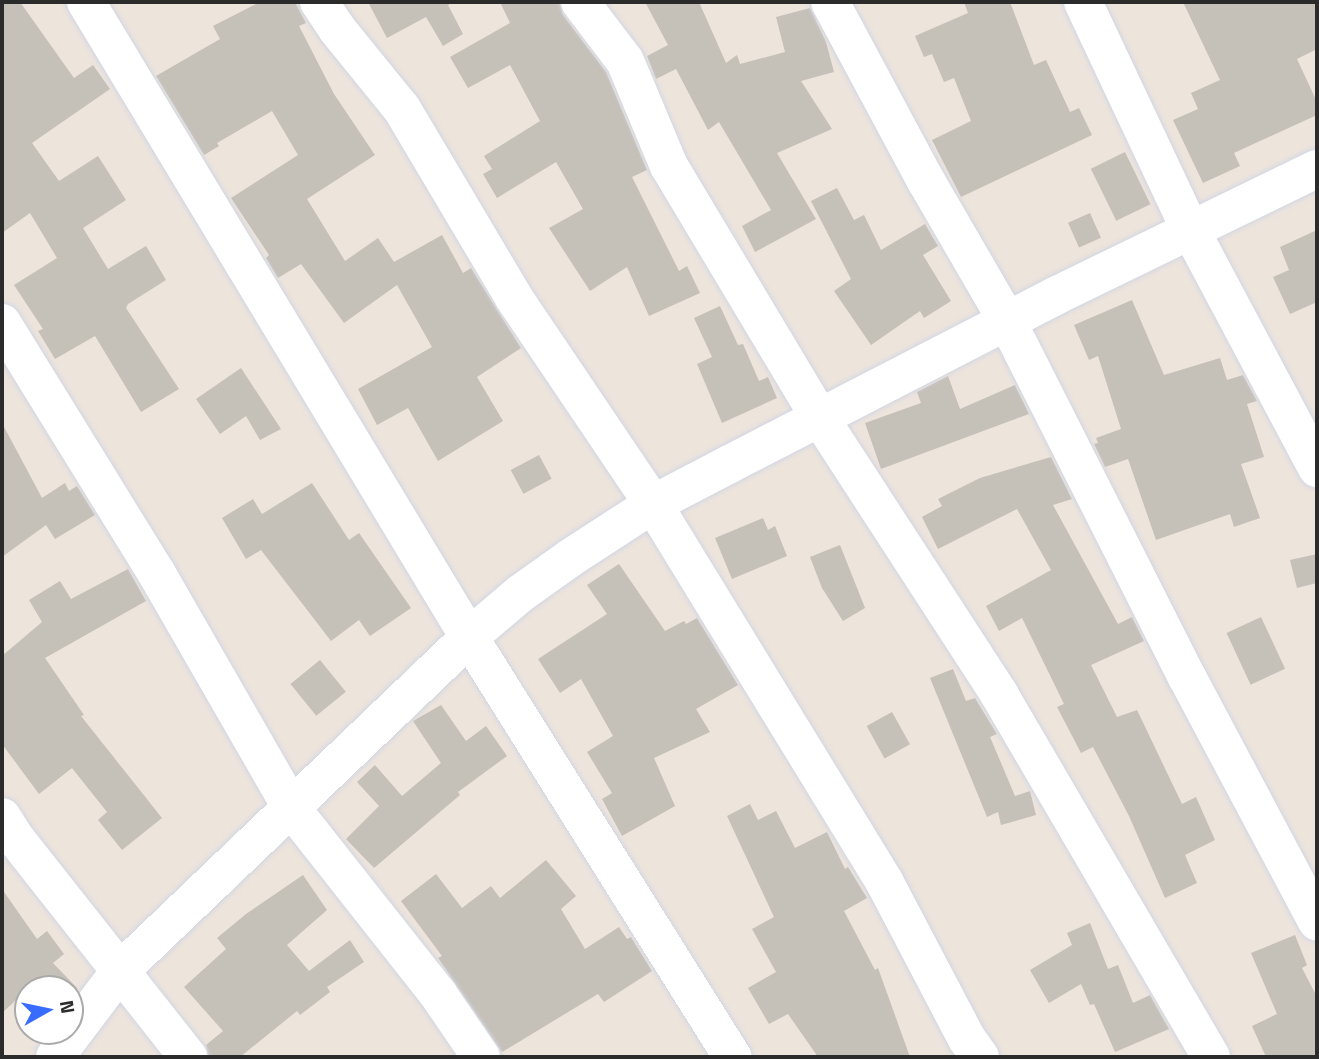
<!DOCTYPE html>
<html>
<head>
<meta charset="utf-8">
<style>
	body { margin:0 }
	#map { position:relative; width:1319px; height:1059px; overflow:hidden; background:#ede4dc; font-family:"Titillium Web",sans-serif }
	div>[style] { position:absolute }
	.building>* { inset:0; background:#c5c0b8; transform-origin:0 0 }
	.roads { filter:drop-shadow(0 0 2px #d1d6e4) drop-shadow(0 0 2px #d1d6e4) }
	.minor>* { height:38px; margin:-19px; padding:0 19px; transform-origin:19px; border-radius:19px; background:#fff }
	span { translate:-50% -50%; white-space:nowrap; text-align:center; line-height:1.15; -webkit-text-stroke:7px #fff; paint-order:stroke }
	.frame { position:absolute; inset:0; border:4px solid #2b2b2b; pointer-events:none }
	.north { position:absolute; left:14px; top:975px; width:70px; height:70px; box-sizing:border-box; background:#fff; border:2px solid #aaa; border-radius:50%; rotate:81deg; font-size:19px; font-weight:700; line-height:28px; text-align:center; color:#2b2b2b }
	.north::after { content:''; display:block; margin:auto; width:24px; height:32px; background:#376cff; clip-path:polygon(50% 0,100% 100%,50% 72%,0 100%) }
</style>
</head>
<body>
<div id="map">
	<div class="building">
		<i style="clip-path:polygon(2px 2px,20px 2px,74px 78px,93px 65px,110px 89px,32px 143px,59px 181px,98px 156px,126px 200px,83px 228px,108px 269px,146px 246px,166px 280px,128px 304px,126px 308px,179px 389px,141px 412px,95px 336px,55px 359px,38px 331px,43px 329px,14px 285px,57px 258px,30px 213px,2px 233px)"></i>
		<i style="clip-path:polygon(260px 2px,295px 2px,306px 23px,299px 26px,334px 94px,375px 155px,307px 199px,345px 261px,378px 238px,394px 262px,442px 235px,463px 273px,471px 268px,521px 348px,477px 377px,503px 421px,438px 461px,408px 408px,377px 425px,358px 389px,432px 347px,397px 285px,344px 323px,301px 264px,278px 278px,266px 258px,269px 255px,231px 198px,298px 155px,272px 111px,217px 143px,219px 146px,204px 155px,156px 76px,220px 39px,213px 26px)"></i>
		<i style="clip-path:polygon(368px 2px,454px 2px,448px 5px,463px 34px,443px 46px,426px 17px,387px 38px)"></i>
		<i style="clip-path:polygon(500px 2px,559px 2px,563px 15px,606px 72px,647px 170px,632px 177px,679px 271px,687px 266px,700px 293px,649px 316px,627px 267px,590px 291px,549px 228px,583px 209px,556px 162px,497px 198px,483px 174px,492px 169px,484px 156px,540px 121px,510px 65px,468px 88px,450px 57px,510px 23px)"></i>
		<i style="clip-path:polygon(645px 2px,699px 2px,726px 63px,737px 55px,740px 64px,785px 52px,776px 17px,810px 8px,826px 42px,834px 72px,801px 81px,832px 129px,777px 153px,816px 219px,755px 252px,742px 226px,771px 210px,719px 122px,708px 130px,676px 69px,656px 79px,647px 56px,668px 45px)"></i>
		<i style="clip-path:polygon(964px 2px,1010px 2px,1034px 65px,1046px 60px,1070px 112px,1079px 108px,1092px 135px,961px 197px,932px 140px,971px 121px,954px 78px,944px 82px,932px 54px,924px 57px,915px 36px,968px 13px)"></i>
		<i style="clip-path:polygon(1183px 2px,1317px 2px,1317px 49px,1297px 59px,1317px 102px,1317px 115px,1234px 153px,1240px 166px,1203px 183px,1173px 120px,1198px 109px,1191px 93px,1220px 80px)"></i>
		<i style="left:1125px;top:152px;width:58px;height:38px;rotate:64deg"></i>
		<i style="clip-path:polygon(837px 188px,854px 220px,864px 215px,881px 250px,925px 224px,938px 246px,923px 255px,951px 301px,924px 318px,920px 311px,871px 345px,834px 291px,851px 279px,811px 201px)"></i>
		<i style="left:1090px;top:213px;width:27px;height:24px;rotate:66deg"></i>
		<i style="clip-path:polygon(1317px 230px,1317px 302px,1290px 314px,1273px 277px,1289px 270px,1280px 247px)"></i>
		<i style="clip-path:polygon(1132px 300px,1164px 375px,1220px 358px,1227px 380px,1243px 375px,1257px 401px,1247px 404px,1264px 457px,1241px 464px,1260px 518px,1234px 527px,1230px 514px,1156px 540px,1128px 459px,1105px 467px,1094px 444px,1098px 443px,1096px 438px,1121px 429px,1098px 356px,1089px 360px,1074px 325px)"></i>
		<i style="clip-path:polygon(720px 306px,738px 345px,743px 344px,759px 381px,768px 377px,777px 398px,722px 423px,697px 364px,712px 357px,694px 318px)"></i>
		<i style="clip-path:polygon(241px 368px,281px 429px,260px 440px,246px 416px,220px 434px,196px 399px)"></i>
		<i style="clip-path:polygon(948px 376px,960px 409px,1015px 385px,1029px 414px,881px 469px,865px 423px,921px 403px,917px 392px)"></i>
		<i style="clip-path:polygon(2px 423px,42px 498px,65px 483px,69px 491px,77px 486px,95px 515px,55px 539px,46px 525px,2px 557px)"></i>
		<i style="left:539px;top:455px;width:27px;height:32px;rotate:62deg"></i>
		<i style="clip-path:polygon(1051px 457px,1072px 499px,1053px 505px,1118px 624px,1132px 617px,1144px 641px,1091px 665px,1117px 717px,1137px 710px,1182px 804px,1196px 797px,1215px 840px,1185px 855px,1197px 883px,1165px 898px,1129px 816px,1093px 747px,1081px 753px,1057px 707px,1064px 704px,1022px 618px,999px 631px,986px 606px,1051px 570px,1017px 509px,938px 549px,922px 517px,942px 506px,938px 499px,980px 478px)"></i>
		<i style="clip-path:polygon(312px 483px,349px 540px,359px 533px,411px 608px,370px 636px,359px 620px,331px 641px,261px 550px,246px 559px,222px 518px,253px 499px,262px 514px)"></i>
		<i style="clip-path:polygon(763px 518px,768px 530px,775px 526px,787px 556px,732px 579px,715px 538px)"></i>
		<i style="clip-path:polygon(840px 545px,865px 608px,843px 621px,822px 588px,810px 557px)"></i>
		<i style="clip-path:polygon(1317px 554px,1317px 583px,1297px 588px,1290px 560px)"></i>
		<i style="clip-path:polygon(619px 564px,665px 631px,684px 621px,686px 624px,697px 618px,738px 685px,696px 709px,710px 732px,654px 758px,675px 806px,622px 836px,602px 799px,612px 793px,587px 752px,613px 736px,581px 679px,560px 693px,538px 659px,607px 614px,587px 585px)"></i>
		<i style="clip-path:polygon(128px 569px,146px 601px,45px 658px,84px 715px,81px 716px,162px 818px,122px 850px,98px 820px,107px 812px,72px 768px,39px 794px,2px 744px,2px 656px,42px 622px,29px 600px,60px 581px,71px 599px)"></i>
		<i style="left:1261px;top:617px;width:57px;height:38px;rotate:65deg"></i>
		<i style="left:320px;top:660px;width:41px;height:38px;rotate:51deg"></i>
		<i style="clip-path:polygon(953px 669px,966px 701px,975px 698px,997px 734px,990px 737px,1015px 796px,1030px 791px,1036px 815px,1001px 825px,998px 812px,987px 817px,930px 678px)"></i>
		<i style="clip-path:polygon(441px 705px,466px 741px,486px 726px,507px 756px,458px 792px,460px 795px,374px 868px,346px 839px,379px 806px,357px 782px,375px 765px,402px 796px,441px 763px,413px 721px)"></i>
		<i style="left:892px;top:712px;width:37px;height:29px;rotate:61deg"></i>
		<i style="clip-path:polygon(750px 804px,758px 820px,776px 811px,795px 848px,827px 832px,845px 869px,848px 867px,867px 898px,844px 911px,875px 970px,878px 968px,910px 1057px,818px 1057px,788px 1014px,769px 1024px,748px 988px,776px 972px,752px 929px,774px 917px,727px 816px)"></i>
		<i style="clip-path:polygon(546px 860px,576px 896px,561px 909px,585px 949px,619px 927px,627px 939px,631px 937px,652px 971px,604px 1002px,598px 994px,502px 1052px,438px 958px,442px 956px,401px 901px,436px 874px,462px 908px,491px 886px,500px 898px)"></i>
		<i style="clip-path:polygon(303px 875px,327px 910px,287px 945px,309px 971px,350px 940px,364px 962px,327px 987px,330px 992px,300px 1015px,297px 1011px,240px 1057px,209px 1057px,206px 1045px,223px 1031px,184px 987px,226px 949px,217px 938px,246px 914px)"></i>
		<i style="clip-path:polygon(2px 889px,37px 939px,47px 931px,64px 954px,53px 963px,78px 989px,28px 989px,2px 1013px)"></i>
		<i style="clip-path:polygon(1090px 923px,1108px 969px,1118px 965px,1133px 1003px,1150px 995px,1169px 1029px,1115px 1052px,1094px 1004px,1090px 1005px,1081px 984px,1049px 1003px,1030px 970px,1072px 945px,1067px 933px)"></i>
		<i style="clip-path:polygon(1295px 935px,1307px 965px,1302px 968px,1317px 997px,1317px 1057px,1266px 1057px,1252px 1026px,1277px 1014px,1251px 953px)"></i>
	</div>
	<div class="roads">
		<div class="minor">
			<i style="left:86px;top:2px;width:742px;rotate:58.9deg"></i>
			<i style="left:469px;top:637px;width:496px;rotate:57.9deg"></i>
			<i style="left:319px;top:2px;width:32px;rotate:56deg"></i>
			<i style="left:337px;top:29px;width:103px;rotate:50.9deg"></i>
			<i style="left:402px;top:109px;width:220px;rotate:59.3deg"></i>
			<i style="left:514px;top:298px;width:249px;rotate:56deg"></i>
			<i style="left:653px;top:504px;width:442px;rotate:58.5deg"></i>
			<i style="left:884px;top:881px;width:178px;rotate:62.3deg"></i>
			<i style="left:967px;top:1039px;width:22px;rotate:54deg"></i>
			<i style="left:580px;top:2px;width:74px;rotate:52.7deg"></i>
			<i style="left:625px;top:61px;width:114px;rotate:67.3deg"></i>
			<i style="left:669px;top:166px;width:294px;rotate:59.1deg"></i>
			<i style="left:820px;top:418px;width:329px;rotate:57deg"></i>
			<i style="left:999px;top:694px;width:420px;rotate:59.7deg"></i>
			<i style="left:830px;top:2px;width:203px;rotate:61.8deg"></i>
			<i style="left:926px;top:181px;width:162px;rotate:59.9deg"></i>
			<i style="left:1007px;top:321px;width:399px;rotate:63.2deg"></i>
			<i style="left:1187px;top:677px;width:277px;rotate:62deg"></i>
			<i style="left:1083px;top:2px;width:251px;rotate:64.8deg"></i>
			<i style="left:1190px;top:229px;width:271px;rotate:62deg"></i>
			<i style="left:2px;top:323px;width:295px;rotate:58.3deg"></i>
			<i style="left:157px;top:574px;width:271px;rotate:60.1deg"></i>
			<i style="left:292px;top:809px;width:236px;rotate:51.7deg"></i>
			<i style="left:438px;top:994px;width:76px;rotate:55.7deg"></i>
			<i style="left:2px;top:817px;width:26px;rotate:58deg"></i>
			<i style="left:16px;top:839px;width:278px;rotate:51.7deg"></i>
			<i style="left:55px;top:1057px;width:108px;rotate:-52.9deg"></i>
			<i style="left:120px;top:971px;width:483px;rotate:-43.7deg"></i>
			<i style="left:469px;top:637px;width:68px;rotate:-40.2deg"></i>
			<i style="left:521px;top:593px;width:60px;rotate:-35.5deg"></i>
			<i style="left:570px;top:558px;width:99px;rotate:-33deg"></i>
			<i style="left:653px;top:504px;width:85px;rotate:-27.5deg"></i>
			<i style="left:728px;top:465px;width:368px;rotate:-27.3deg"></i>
			<i style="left:1055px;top:296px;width:291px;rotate:-25.9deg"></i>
		</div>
	</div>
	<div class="frame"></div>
	<div class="north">N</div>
</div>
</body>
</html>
